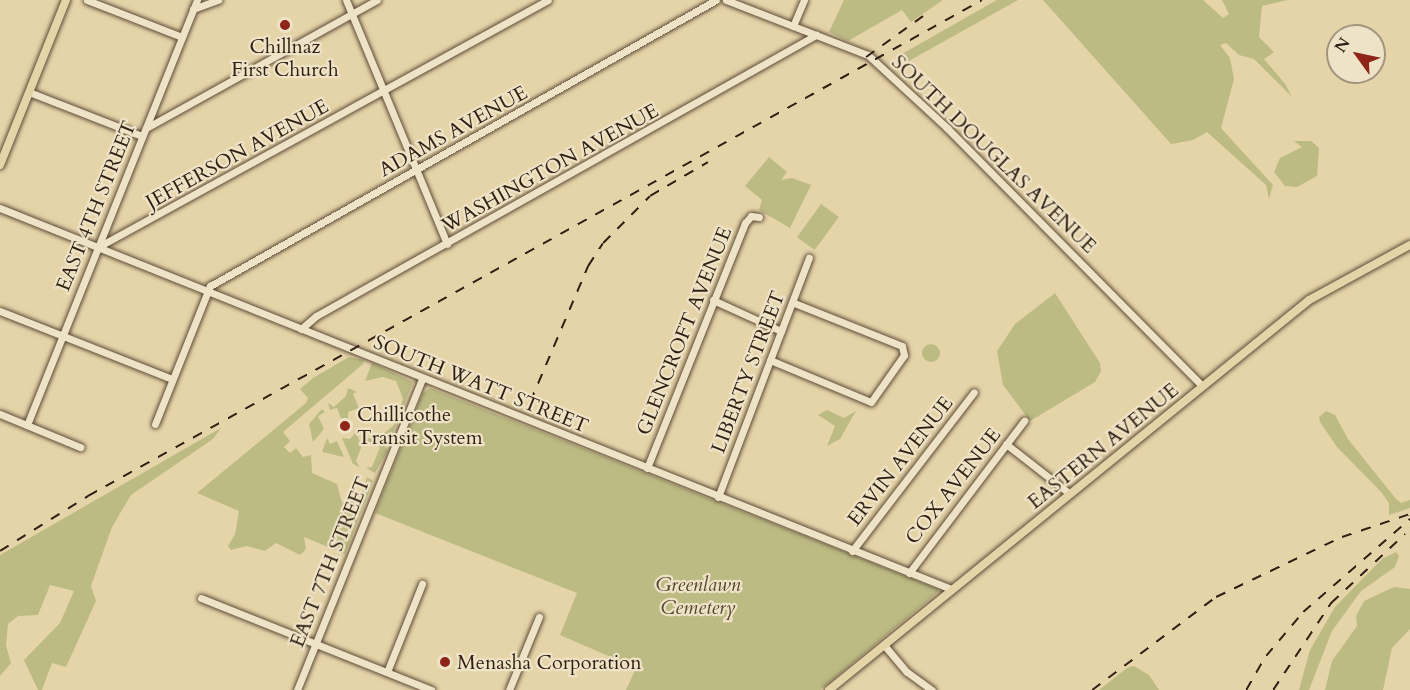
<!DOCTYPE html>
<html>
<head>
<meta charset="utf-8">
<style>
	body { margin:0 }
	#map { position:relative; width:1410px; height:690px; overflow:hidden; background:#e6d4a9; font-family:Cardo,serif }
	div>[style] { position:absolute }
	.green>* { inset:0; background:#bcbb84; transform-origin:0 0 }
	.round { border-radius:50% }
	.roads { filter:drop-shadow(0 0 2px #5d4c38) drop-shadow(0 0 2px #5d4c38) }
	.minor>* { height:7px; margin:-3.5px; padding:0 3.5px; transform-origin:3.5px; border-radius:3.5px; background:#efe3c7 }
	.major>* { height:8px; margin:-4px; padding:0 4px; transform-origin:4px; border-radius:4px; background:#e6d4a9 }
	.rail>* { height:1.5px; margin-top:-0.75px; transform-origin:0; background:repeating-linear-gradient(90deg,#2f1f12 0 10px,transparent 0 20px) }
	.dots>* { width:16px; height:16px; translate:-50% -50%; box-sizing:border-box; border:3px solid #efe3c7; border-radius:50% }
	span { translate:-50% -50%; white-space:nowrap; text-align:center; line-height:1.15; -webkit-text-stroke:4.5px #efe3c7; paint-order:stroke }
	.poi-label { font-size:20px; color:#2f1f12 }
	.left { translate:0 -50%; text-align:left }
	.street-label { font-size:20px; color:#2f1f12 }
	.park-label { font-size:20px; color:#52462e; font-style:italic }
	.north { position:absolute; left:1326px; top:24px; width:60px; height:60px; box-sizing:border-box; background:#efe3c7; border:2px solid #a2957f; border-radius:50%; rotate:303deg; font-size:16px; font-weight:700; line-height:24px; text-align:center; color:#2f1f12 }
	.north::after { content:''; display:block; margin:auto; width:21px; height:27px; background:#8f2418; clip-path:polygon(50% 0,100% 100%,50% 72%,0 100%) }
</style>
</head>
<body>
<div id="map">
	<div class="green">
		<i style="clip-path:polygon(844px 0,943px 0,911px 22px,902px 10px,848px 41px,829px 32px)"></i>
		<i style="clip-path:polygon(997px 0,1018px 0,907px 62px,897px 62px,900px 55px)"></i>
		<i style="clip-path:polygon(1043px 0,1203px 0,1223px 18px,1229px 14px,1222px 0,1288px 0,1262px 6px,1259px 37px,1274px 52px,1264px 59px,1286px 85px,1292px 97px,1254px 59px,1239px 55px,1226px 43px,1220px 45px,1230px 58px,1234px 79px,1221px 128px,1273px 185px,1269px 199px,1266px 185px,1207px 132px,1193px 140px,1171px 144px)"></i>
		<i style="clip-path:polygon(1294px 141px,1311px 141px,1319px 148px,1317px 176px,1297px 187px,1285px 186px,1274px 172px,1280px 158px,1302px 147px)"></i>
		<i style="clip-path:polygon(769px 157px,787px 172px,781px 180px,792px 178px,811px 185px,790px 228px,759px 210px,762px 200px,745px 186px)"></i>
		<i style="left:821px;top:204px;width:22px;height:41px;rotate:36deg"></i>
		<i style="clip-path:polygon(1055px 293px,1100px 363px,1101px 371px,1095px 382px,1030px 421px,1003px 385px,997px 351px,1015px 324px)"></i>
		<i class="round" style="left:922px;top:344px;width:18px;height:18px"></i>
		<i style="clip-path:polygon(349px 357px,364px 360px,363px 364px,283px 432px,290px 441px,284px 447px,290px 453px,296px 448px,303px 457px,311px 455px,312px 473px,337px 484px,342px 503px,363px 491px,367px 477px,373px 481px,345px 554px,304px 537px,306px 549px,300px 555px,276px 543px,265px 551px,247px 546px,231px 550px,228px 546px,235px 534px,239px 511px,197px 493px,306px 403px,308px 398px,300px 389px,313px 378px)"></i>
		<i style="clip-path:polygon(372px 363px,413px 382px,390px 440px,383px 434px,394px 425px,403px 399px,396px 381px,383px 377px,365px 381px)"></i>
		<i style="clip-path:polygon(348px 388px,357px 392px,353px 394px,359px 408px,348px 412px,348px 421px,343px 423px,337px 408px,330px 410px,328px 403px,334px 407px,346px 396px)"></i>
		<i style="clip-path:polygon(430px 388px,938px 589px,938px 592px,820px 690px,626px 690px,636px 668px,560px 635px,577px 593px,375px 513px,423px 393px)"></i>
		<i style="clip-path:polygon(322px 409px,325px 412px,318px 416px,324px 429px,313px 442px,309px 424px)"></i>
		<i style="clip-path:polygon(827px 410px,844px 418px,856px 411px,840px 439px,827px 446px,835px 426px,818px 415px)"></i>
		<i style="clip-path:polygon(1326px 411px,1335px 415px,1348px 439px,1396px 499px,1401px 503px,1410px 500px,1410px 508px,1389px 515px,1389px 503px,1382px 493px,1337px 447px,1320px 422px,1319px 417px)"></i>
		<i style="clip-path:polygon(221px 428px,213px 439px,131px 495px,112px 527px,91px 586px,96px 601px,66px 667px,52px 663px,42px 690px,38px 690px,24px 660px,60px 623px,74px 591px,50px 585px,38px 615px,18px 616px,8px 624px,6px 645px,11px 663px,0 676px,0 555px)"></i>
		<i style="clip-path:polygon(356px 432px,360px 442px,364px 440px,356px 461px,360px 467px,353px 464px,342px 438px,350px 439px)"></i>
		<i style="clip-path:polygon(376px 436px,388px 450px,375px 473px,366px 468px,372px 467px,380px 447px,365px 440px)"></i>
		<i style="clip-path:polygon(327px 438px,330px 444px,337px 441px,344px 457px,322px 452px)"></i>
		<i style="clip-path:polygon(1396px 552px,1399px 556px,1395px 567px,1361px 591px,1332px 631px,1309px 690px,1299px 690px,1310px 650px,1335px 607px,1382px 559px)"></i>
		<i style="clip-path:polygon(1394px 587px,1410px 589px,1410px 629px,1392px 648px,1383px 690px,1325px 690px,1332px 661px,1357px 626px,1356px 616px,1364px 601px)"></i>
		<i style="clip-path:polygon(1134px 666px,1149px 675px,1159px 690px,1099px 690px,1127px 668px)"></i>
	</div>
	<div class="roads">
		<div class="minor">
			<i style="left:87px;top:0;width:102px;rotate:21.3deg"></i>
			<i style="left:346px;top:0;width:264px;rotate:67.5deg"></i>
			<i style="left:726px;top:0;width:152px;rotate:21.2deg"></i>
			<i style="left:868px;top:55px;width:108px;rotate:42.7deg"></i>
			<i style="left:947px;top:128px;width:363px;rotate:45.3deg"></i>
			<i style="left:193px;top:9px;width:27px;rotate:-20deg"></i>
			<i style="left:793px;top:26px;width:28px;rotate:-67deg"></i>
			<i style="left:29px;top:92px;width:121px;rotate:21.3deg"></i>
			<i style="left:146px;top:128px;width:264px;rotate:-29deg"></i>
			<i style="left:0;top:208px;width:1024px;rotate:21.83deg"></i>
			<i style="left:98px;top:247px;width:513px;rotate:-28.76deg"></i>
			<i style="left:713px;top:300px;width:75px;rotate:24.5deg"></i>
			<i style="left:0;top:311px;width:185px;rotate:21.6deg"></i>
			<i style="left:301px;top:329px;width:20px;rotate:-41deg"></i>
			<i style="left:316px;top:316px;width:574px;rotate:-29.34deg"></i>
			<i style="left:770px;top:360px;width:109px;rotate:22.6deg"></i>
			<i style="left:871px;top:402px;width:57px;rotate:-54.9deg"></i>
			<i style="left:904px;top:355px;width:9px;rotate:-103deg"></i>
			<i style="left:902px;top:346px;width:118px;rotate:-158.2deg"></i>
			<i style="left:0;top:414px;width:87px;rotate:22.4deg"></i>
			<i style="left:155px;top:424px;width:149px;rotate:-68.3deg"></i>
			<i style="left:210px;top:286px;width:581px;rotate:-29.48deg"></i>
			<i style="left:27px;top:425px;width:458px;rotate:-68.2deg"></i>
			<i style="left:1006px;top:444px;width:80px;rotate:37.9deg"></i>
			<i style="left:647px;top:468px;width:264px;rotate:-68.2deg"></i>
			<i style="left:745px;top:223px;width:9px;rotate:-49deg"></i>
			<i style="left:751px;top:216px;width:8px;rotate:7deg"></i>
			<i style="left:718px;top:497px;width:256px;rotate:-69.2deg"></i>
			<i style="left:852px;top:551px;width:200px;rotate:-52.5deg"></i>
			<i style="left:909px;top:573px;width:191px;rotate:-52.9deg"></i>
			<i style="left:201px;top:598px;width:248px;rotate:21.8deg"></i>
			<i style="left:884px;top:645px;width:35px;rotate:50deg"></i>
			<i style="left:907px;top:672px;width:31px;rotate:36deg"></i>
			<i style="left:387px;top:672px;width:95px;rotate:-68.3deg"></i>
			<i style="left:297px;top:690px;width:335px;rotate:-68.1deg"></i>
			<i style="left:509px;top:690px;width:79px;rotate:-67.7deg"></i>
		</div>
		<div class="major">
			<i style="left:0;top:165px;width:178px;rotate:-68.2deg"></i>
			<i style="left:829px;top:690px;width:618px;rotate:-39.09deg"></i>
			<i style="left:1309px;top:300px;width:115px;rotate:-28.6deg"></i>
		</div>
	</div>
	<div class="rail">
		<i style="left:866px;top:57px;width:79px;rotate:-35.7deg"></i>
		<i style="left:530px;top:402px;width:148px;rotate:-66.9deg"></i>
		<i style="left:588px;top:266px;width:27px;rotate:-57deg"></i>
		<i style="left:603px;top:243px;width:66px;rotate:-45deg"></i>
		<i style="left:650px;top:196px;width:67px;rotate:-30.4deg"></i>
		<i style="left:0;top:551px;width:104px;rotate:-32deg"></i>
		<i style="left:88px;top:496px;width:1022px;rotate:-29.02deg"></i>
		<i style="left:1092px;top:690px;width:155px;rotate:-36.9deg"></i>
		<i style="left:1216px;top:597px;width:140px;rotate:-25.5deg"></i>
		<i style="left:1342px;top:537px;width:72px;rotate:-18.7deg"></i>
		<i style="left:1246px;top:690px;width:39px;rotate:-60deg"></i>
		<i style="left:1266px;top:656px;width:57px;rotate:-49.9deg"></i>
		<i style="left:1303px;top:612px;width:142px;rotate:-41deg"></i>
		<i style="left:1273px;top:690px;width:105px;rotate:-56.3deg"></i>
		<i style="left:1331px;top:603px;width:101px;rotate:-43deg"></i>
	</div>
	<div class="dots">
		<i style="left:285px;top:25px;background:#8f2418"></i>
		<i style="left:345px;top:426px;background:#8f2418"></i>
		<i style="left:445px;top:662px;background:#8f2418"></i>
	</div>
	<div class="poi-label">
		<span style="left:285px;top:58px">Chillnaz<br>First Church</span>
		<span class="left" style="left:357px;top:426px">Chillicothe<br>Transit System</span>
		<span class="left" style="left:457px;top:662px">Menasha Corporation</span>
	</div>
	<div class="street-label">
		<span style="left:453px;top:131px;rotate:-29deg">ADAMS AVENUE</span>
		<span style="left:237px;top:154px;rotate:-29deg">JEFFERSON AVENUE</span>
		<span style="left:994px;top:154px;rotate:44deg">SOUTH DOUGLAS AVENUE</span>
		<span style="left:550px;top:168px;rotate:-29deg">WASHINGTON AVENUE</span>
		<span style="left:96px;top:206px;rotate:-68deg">EAST 4TH STREET</span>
		<span style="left:684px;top:331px;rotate:-68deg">GLENCROFT AVENUE</span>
		<span style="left:748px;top:372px;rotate:-69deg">LIBERTY STREET</span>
		<span style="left:481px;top:384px;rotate:22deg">SOUTH WATT STREET</span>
		<span style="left:1103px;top:446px;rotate:-39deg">EASTERN AVENUE</span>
		<span style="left:900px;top:461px;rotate:-52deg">ERVIN AVENUE</span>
		<span style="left:953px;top:486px;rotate:-52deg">COX AVENUE</span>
		<span style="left:330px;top:562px;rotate:-68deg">EAST 7TH STREET</span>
	</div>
	<div class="park-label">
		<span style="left:698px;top:596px">Greenlawn<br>Cemetery</span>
	</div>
	<div class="north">N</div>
</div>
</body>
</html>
